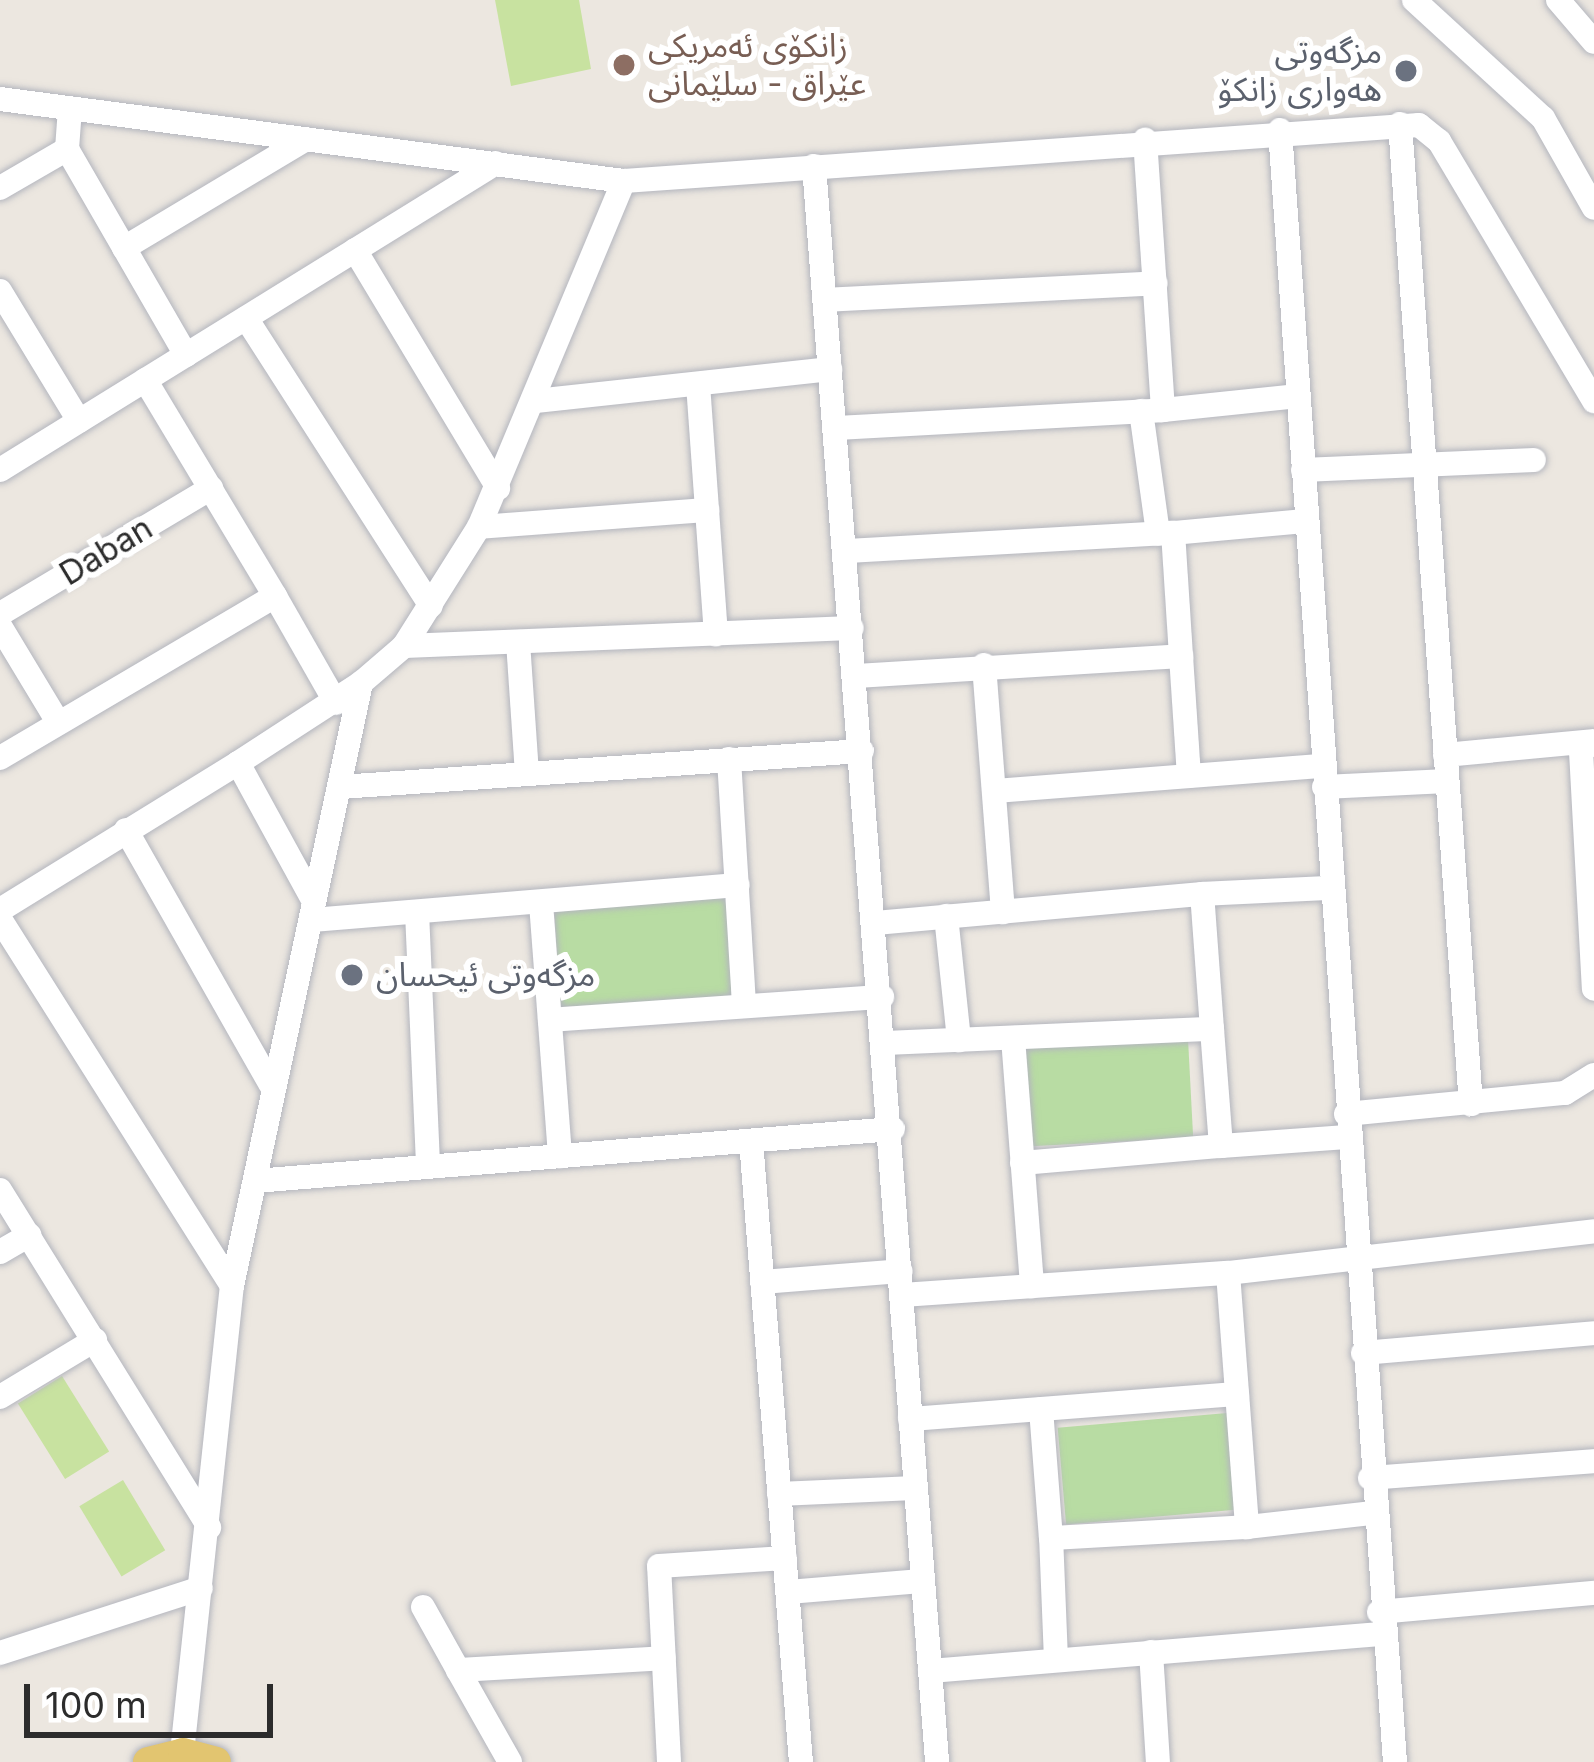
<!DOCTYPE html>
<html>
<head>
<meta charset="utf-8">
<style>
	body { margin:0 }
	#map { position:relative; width:1594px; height:1762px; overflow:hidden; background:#ece7e0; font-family:Inter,"Noto Sans Arabic",sans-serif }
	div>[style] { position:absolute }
	.green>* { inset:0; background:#b8dca3; transform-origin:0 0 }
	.pitch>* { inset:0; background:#c8e2a0; transform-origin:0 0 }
	.roads { filter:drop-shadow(0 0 3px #b4b6be) drop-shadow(0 0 3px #b4b6be) }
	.minor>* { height:24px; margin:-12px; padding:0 12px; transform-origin:12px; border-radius:12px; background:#fff }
	.major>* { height:30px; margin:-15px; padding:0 15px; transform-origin:15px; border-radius:15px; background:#e2c570 }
	.dots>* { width:33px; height:33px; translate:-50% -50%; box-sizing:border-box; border:6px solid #fff; border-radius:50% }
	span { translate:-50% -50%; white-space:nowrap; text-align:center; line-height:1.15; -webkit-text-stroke:12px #fff; paint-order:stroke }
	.education-label { font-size:33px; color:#785e54 }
	.left { translate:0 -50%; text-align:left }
	.worship-label { font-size:33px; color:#5b616d }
	.right { translate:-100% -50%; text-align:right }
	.street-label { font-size:33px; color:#2c2c2c }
	.scale { position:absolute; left:24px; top:1684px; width:249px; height:54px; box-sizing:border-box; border:6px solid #2c2c2c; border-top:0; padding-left:15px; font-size:36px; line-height:42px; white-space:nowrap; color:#2c2c2c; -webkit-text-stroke:9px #fff; paint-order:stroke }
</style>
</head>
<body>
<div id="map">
	<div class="green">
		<i style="left:728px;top:898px;width:100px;height:174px;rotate:87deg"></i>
		<i style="left:1188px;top:1039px;width:99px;height:167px;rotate:87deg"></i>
		<i style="left:1227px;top:1413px;width:97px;height:170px;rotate:85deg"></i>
	</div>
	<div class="pitch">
		<i style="clip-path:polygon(495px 0,579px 0,591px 69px,511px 86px)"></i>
		<i style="left:62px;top:1376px;width:89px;height:52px;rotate:58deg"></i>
		<i style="left:123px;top:1480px;width:82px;height:51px;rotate:59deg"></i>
	</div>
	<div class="roads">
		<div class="minor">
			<i style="left:1414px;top:0;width:175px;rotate:42.5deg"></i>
			<i style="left:1543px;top:118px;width:103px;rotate:60.5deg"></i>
			<i style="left:1558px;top:0;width:55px;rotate:49.4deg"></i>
			<i style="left:0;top:99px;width:629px;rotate:7.49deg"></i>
			<i style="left:624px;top:181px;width:797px;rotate:-4.03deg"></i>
			<i style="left:1419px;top:125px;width:26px;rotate:39deg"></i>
			<i style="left:1439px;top:141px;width:303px;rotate:59.2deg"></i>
			<i style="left:1400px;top:124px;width:983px;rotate:85.86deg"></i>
			<i style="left:1280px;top:130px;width:1636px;rotate:85.97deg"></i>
			<i style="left:67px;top:149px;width:238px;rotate:60deg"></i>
			<i style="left:814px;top:166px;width:1601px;rotate:85.59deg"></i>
			<i style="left:0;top:188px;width:78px;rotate:-30.2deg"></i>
			<i style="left:67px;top:149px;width:41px;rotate:-85.8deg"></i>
			<i style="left:124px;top:248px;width:212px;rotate:-30.9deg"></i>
			<i style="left:355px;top:250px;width:278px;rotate:59deg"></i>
			<i style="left:0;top:291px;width:152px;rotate:58.7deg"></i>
			<i style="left:825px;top:300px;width:331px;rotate:-2.9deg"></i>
			<i style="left:246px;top:318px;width:342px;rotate:57.3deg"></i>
			<i style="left:698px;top:384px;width:251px;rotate:85.9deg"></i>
			<i style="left:536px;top:401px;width:296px;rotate:-6.2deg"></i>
			<i style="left:1163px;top:410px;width:136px;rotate:-5.9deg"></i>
			<i style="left:1141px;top:411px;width:124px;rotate:82.1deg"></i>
			<i style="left:835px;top:428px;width:328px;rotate:-3.1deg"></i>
			<i style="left:1163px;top:410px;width:271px;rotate:-93.8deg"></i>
			<i style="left:0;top:470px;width:583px;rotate:-31.76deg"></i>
			<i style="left:1303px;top:470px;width:231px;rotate:-2.5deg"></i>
			<i style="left:479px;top:527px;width:229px;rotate:-4.3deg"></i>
			<i style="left:846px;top:551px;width:327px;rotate:-3.2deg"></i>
			<i style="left:275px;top:596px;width:123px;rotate:60.3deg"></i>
			<i style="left:0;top:614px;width:246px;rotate:-30.8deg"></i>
			<i style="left:0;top:626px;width:112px;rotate:58.9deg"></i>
			<i style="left:518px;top:642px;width:132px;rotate:86.1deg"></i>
			<i style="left:404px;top:646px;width:448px;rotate:-2.3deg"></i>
			<i style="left:1181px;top:656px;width:120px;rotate:86.2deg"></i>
			<i style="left:984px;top:665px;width:248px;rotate:85.6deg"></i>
			<i style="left:856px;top:676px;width:326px;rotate:-3.5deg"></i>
			<i style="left:1181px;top:656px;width:123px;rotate:-93.7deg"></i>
			<i style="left:1173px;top:533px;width:134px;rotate:-5.2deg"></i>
			<i style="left:1594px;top:742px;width:16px;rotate:145deg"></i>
			<i style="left:1581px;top:751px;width:238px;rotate:86.9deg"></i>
			<i style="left:1445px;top:755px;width:148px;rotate:-5.4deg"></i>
			<i style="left:0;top:758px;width:319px;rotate:-30.5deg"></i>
			<i style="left:275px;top:596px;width:252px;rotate:-121deg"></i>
			<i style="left:729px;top:759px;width:247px;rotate:86.5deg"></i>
			<i style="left:238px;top:763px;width:147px;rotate:-33deg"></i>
			<i style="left:340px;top:787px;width:523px;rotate:-3.95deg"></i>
			<i style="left:1324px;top:787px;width:123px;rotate:-2.8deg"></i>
			<i style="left:995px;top:791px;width:329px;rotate:-4.4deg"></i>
			<i style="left:126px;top:830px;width:292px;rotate:60.4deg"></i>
			<i style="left:541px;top:903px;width:254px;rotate:85.7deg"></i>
			<i style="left:0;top:910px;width:280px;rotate:-31.7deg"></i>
			<i style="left:238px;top:763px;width:158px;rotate:61.3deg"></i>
			<i style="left:417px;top:912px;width:255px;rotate:87.5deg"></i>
			<i style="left:946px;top:916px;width:125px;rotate:84deg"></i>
			<i style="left:0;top:919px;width:434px;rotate:57.7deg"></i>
			<i style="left:312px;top:920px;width:427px;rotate:-4.7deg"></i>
			<i style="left:876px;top:923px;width:327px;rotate:-5.1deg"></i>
			<i style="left:550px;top:1020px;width:333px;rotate:-4deg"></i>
			<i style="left:1013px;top:1038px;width:249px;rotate:85.6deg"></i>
			<i style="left:886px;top:1043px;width:326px;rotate:-2.5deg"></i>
			<i style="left:1212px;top:1029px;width:135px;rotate:-94.2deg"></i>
			<i style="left:1202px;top:894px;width:129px;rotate:-2.7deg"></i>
			<i style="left:1346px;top:1114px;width:220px;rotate:-5.5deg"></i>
			<i style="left:1565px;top:1093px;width:34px;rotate:-32deg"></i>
			<i style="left:751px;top:1141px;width:623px;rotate:85.4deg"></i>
			<i style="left:1221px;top:1146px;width:126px;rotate:-4.1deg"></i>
			<i style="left:1022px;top:1163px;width:200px;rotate:-4.9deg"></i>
			<i style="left:1221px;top:1146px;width:117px;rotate:-94.4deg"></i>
			<i style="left:255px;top:1181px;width:640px;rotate:-4.66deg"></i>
			<i style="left:0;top:1190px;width:397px;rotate:58.2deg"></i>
			<i style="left:0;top:1252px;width:34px;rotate:-30deg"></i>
			<i style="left:1228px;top:1273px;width:368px;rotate:-6.5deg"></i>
			<i style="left:762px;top:1282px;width:139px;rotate:-4.5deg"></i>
			<i style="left:902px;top:1295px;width:327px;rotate:-3.9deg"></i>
			<i style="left:1228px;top:1273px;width:255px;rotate:85.7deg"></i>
			<i style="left:1247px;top:1527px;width:126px;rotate:-6.4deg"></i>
			<i style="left:1363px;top:1353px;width:232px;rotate:-4.9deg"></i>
			<i style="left:0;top:1397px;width:111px;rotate:-31deg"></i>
			<i style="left:1041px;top:1409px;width:129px;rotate:85.6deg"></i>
			<i style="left:910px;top:1419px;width:328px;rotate:-4.4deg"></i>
			<i style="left:1370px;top:1478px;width:225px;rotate:-4.3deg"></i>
			<i style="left:779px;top:1494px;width:135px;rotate:-2.5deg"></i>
			<i style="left:788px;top:1592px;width:134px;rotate:-4.7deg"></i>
			<i style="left:423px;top:1607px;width:72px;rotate:60.9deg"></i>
			<i style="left:1379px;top:1612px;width:216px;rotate:-5.1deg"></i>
			<i style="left:1151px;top:1652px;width:110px;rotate:86.4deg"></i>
			<i style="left:0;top:1653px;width:211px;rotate:-17.9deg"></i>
			<i style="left:1056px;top:1660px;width:122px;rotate:-92.3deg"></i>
			<i style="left:1051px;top:1538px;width:196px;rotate:-3.2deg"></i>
			<i style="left:930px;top:1671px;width:452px;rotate:-4.7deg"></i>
			<i style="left:181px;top:1762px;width:479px;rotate:-83.9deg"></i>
			<i style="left:232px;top:1286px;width:617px;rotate:-77.92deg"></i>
			<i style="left:361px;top:683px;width:57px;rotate:-40.7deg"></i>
			<i style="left:404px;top:646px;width:141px;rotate:-57.8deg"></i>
			<i style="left:479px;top:527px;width:375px;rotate:-67.3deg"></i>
			<i style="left:510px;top:1762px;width:106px;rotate:-119.5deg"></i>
			<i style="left:458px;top:1670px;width:206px;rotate:-3.3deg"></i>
			<i style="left:669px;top:1762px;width:196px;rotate:-92.9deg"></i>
			<i style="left:659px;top:1566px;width:126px;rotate:-3.6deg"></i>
		</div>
		<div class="major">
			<i style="left:148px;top:1762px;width:36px;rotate:-14deg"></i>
			<i style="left:183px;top:1753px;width:34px;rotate:15deg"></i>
		</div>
	</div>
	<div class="dots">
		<i style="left:624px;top:65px;background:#8d6e63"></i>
		<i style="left:1406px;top:71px;background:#6b7280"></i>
		<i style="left:352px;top:975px;background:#6b7280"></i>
	</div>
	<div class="education-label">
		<span class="left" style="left:648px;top:65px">زانکۆی ئەمریکی<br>عێراق - سلێمانی</span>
	</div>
	<div class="worship-label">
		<span class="right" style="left:1382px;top:71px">مزگەوتی<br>هەواری زانکۆ</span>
		<span class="left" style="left:376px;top:975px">مزگەوتی ئیحسان</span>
	</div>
	<div class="street-label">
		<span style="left:106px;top:551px;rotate:-31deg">Daban</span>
	</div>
	<div class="scale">100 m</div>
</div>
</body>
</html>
